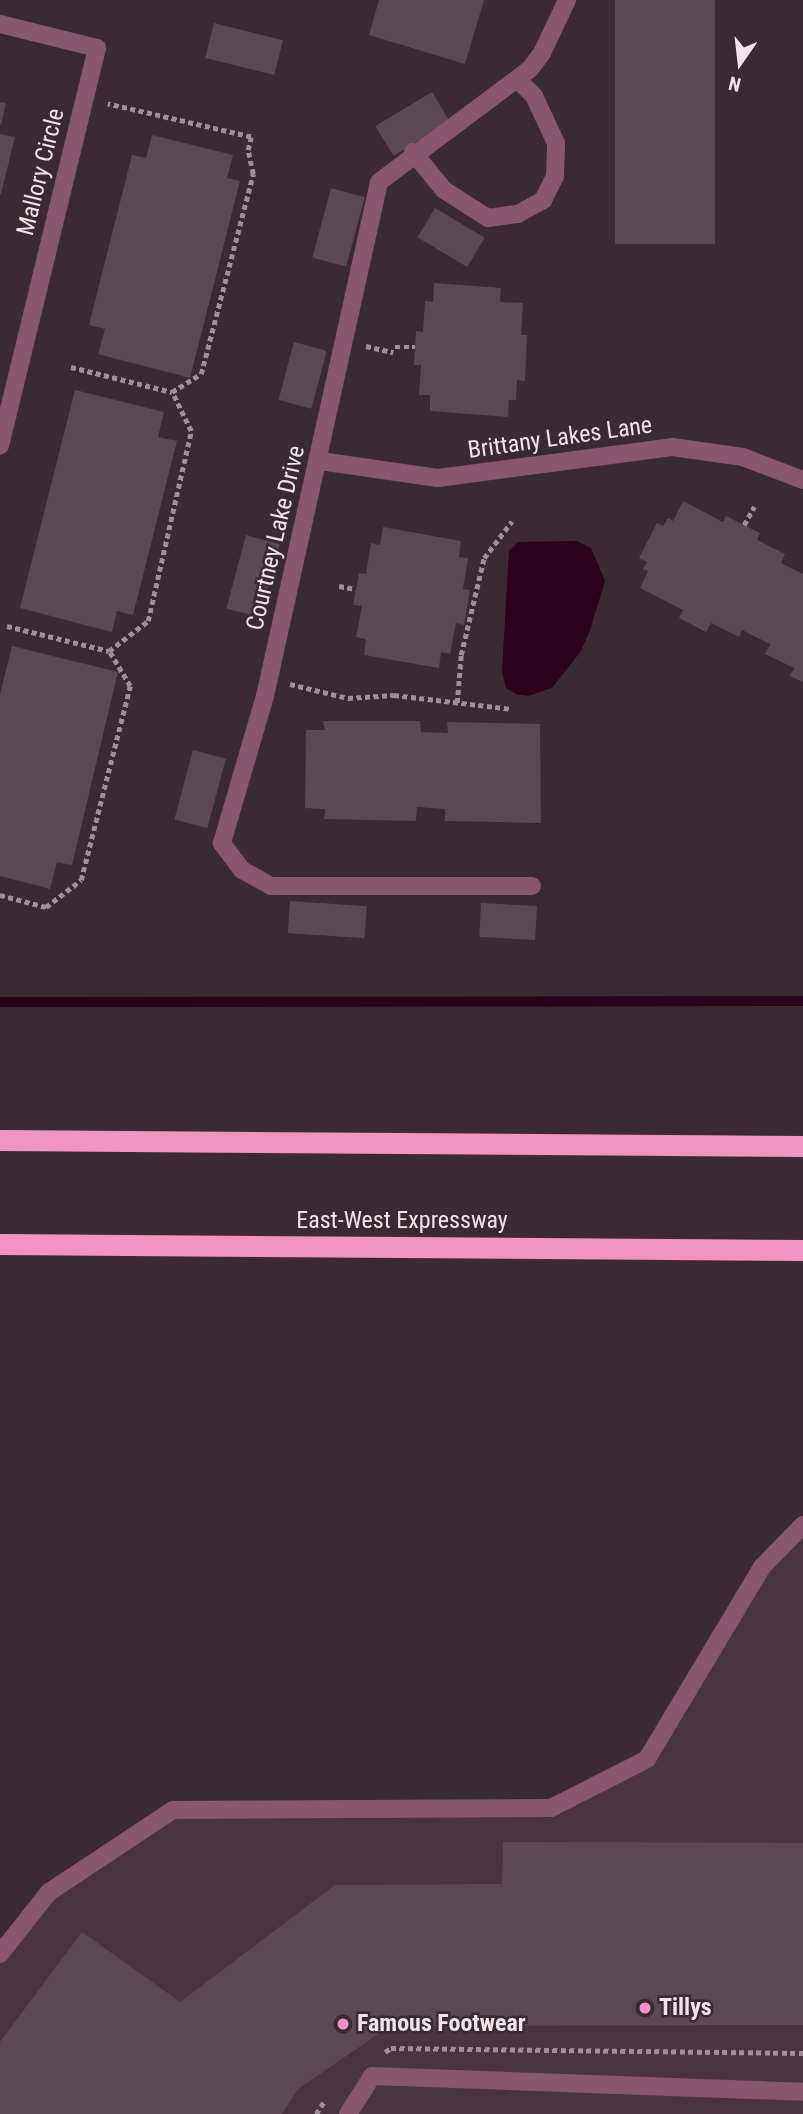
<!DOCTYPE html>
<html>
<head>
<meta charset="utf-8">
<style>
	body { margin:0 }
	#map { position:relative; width:803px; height:2114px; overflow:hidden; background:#3a2a32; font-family:"Roboto Condensed",sans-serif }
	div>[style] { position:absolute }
	.built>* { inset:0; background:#4a353e }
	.water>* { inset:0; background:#2d021b }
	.stream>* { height:10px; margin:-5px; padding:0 5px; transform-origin:5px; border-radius:5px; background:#2d021b }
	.building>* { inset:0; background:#5c4a52; transform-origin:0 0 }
	.path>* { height:4.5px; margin-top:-2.25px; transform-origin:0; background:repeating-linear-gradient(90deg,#9d9096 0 5px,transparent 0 8.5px) }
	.minor>* { height:18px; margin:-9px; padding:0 9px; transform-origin:9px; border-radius:9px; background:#88576e }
	.highway>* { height:21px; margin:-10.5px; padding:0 10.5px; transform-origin:10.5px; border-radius:10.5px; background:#f294c2 }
	.dots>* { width:19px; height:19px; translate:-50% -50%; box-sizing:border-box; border:4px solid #3a2a32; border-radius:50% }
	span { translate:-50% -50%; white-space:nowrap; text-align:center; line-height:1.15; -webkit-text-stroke:5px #3a2a32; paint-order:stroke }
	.street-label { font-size:24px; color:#efe4e9 }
	.poi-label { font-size:24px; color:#efe4e9; font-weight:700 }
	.left { translate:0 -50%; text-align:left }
	.north { position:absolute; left:705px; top:28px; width:70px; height:70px; -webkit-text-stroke:5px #3a2a32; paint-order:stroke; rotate:194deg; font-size:19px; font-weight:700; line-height:28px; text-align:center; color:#efe4e9 }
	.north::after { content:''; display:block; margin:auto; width:24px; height:32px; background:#efe4e9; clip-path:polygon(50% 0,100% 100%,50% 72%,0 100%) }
</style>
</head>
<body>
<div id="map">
	<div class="built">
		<i style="clip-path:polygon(803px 1525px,803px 2114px,0 2114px,0 1954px,49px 1892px,173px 1810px,551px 1808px,646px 1759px,762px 1567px)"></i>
	</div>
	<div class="water">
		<i style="clip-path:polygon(577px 541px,591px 548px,605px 581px,590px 630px,581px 651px,552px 688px,528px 696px,516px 694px,506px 688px,502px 672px,509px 551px,518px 542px)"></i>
	</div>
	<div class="stream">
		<i style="left:0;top:1002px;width:803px;rotate:-0.07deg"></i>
	</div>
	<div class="building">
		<i style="clip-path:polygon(379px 0,484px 0,465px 64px,369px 35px)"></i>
		<i style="left:615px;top:0;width:100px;height:244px"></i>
		<i style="left:214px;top:23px;width:71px;height:36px;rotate:14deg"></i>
		<i style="left:432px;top:92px;width:35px;height:66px;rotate:59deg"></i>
		<i style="clip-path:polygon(0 102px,6px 103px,1px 125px,0 125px)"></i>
		<i style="clip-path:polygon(0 134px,15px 137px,1px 194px,0 194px)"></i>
		<i style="clip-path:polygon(152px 135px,233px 155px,227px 178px,240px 181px,190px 378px,98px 354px,105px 329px,89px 325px,132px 155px,146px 158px)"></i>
		<i style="left:331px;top:188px;width:35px;height:72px;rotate:15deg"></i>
		<i style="left:435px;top:208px;width:58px;height:34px;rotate:31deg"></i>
		<i style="clip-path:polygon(434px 283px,501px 288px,500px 302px,523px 303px,521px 335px,527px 335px,525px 381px,517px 380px,516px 400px,509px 400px,508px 417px,430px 411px,430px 395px,419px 395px,421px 365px,414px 365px,416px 331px,423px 332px,425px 301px,433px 302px)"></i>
		<i style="left:294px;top:342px;width:34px;height:60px;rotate:15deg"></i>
		<i style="clip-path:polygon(75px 390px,164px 412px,158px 437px,177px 441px,133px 615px,117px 611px,112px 632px,20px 608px)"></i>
		<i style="clip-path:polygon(683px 501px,723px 522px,726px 516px,760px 533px,757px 540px,785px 554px,781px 563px,803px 574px,803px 682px,790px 676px,794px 668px,765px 654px,770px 644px,742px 630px,739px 637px,711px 623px,706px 632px,679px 618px,683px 610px,640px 588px,648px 571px,643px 569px,647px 562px,639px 558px,657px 523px,663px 526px,668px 518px,673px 521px)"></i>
		<i style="clip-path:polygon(383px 527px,461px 541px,459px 557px,468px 558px,463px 589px,470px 590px,464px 625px,456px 623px,450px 654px,441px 652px,439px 668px,364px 655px,366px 639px,356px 637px,362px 606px,353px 605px,359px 573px,366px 574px,371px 543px,380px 545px)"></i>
		<i style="left:246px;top:535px;width:35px;height:76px;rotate:15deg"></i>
		<i style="clip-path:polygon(12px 646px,118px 672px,72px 865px,57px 862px,50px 889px,0 876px,0 694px)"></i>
		<i style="clip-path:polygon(323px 721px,420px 721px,421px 732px,448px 733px,447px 722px,540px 724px,541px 823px,445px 821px,445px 809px,417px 807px,416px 821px,324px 819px,325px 809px,305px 808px,306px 730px,325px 730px)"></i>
		<i style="left:193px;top:750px;width:34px;height:72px;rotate:15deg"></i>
		<i style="left:290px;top:901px;width:77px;height:32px;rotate:4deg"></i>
		<i style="left:481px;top:903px;width:56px;height:34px;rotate:3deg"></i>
		<i style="clip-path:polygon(503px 1842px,803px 1843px,803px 2025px,390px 2026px,298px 2089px,282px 2114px,0 2114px,0 2042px,82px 1932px,180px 2002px,335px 1885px,502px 1884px)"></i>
	</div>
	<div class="path">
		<i style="left:366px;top:346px;width:28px;rotate:13deg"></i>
		<i style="left:395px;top:347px;width:20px"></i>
		<i style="left:71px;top:367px;width:104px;rotate:13.9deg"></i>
		<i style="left:744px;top:525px;width:21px;rotate:-61deg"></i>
		<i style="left:339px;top:586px;width:17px;rotate:10deg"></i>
		<i style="left:7px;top:626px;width:105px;rotate:13.8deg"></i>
		<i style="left:290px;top:684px;width:60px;rotate:13.6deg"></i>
		<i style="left:348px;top:698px;width:46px;rotate:-3.7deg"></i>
		<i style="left:394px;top:695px;width:118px;rotate:6.8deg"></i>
		<i style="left:457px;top:703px;width:48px;rotate:-85.2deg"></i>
		<i style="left:461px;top:655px;width:100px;rotate:-76.7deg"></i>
		<i style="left:484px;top:558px;width:46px;rotate:-52.9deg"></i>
		<i style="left:0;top:895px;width:48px;rotate:14.6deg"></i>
		<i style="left:46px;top:907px;width:44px;rotate:-37.6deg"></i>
		<i style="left:81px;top:880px;width:200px;rotate:-75.8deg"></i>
		<i style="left:130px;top:686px;width:41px;rotate:-121deg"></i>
		<i style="left:109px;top:651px;width:49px;rotate:-37.6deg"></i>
		<i style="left:148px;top:621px;width:195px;rotate:-77.2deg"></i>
		<i style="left:191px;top:431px;width:43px;rotate:-116deg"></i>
		<i style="left:172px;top:392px;width:34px;rotate:-32deg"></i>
		<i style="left:201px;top:374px;width:207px;rotate:-75.4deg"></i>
		<i style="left:253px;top:174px;width:25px;rotate:-102deg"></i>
		<i style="left:248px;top:150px;width:13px;rotate:-77deg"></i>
		<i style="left:251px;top:137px;width:147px;rotate:-167deg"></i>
		<i style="left:385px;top:2052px;width:7px;rotate:-34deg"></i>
		<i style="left:391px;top:2048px;width:412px;rotate:0.7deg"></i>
		<i style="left:316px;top:2114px;width:17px;rotate:-57deg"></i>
	</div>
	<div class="minor">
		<i style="left:0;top:24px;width:100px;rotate:13.9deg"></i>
		<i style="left:97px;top:48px;width:409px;rotate:103.7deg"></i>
		<i style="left:413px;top:152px;width:49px;rotate:50.8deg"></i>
		<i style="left:444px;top:190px;width:52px;rotate:32.5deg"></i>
		<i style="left:488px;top:218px;width:30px;rotate:-8deg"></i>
		<i style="left:518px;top:214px;width:29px;rotate:-29deg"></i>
		<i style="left:543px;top:200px;width:27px;rotate:-63deg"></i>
		<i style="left:555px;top:176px;width:33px;rotate:-88deg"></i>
		<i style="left:556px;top:143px;width:52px;rotate:-115.1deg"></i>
		<i style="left:534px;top:96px;width:24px;rotate:-135deg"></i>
		<i style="left:320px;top:461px;width:119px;rotate:8.2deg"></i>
		<i style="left:438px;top:478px;width:236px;rotate:-7.5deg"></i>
		<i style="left:672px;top:447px;width:72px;rotate:8deg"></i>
		<i style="left:743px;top:457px;width:64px;rotate:21deg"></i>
		<i style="left:532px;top:886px;width:261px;rotate:180deg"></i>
		<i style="left:271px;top:886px;width:33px;rotate:-151deg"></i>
		<i style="left:242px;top:870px;width:34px;rotate:-127deg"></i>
		<i style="left:222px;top:843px;width:153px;rotate:-73.7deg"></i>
		<i style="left:265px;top:696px;width:526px;rotate:-77.49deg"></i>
		<i style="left:379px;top:182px;width:189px;rotate:-36.8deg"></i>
		<i style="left:530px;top:69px;width:20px;rotate:-53deg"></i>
		<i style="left:542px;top:53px;width:59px;rotate:-64.7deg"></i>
		<i style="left:0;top:1954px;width:79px;rotate:-51.7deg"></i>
		<i style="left:49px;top:1892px;width:149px;rotate:-33.5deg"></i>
		<i style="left:173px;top:1810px;width:378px;rotate:-0.3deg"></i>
		<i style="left:551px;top:1808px;width:108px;rotate:-27deg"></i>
		<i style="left:647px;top:1759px;width:224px;rotate:-59.1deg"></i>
		<i style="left:762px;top:1567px;width:59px;rotate:-45.7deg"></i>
		<i style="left:348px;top:2114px;width:45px;rotate:-57.7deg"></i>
		<i style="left:372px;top:2076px;width:431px;rotate:2.1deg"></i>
	</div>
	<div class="highway">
		<i style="left:0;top:1140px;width:803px;rotate:0.43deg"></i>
		<i style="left:0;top:1244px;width:803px;rotate:0.43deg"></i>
	</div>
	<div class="dots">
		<i style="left:645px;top:2008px;background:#fb8fc5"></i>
		<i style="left:343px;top:2024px;background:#fb8fc5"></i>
	</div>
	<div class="street-label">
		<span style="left:41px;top:172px;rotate:-76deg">Mallory Circle</span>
		<span style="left:560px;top:438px;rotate:-8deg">Brittany Lakes Lane</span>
		<span style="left:276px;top:538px;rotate:-77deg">Courtney Lake Drive</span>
		<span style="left:402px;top:1221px">East-West Expressway</span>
	</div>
	<div class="poi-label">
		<span class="left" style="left:659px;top:2008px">Tillys</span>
		<span class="left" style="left:357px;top:2024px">Famous Footwear</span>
	</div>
	<div class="north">N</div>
</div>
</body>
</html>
